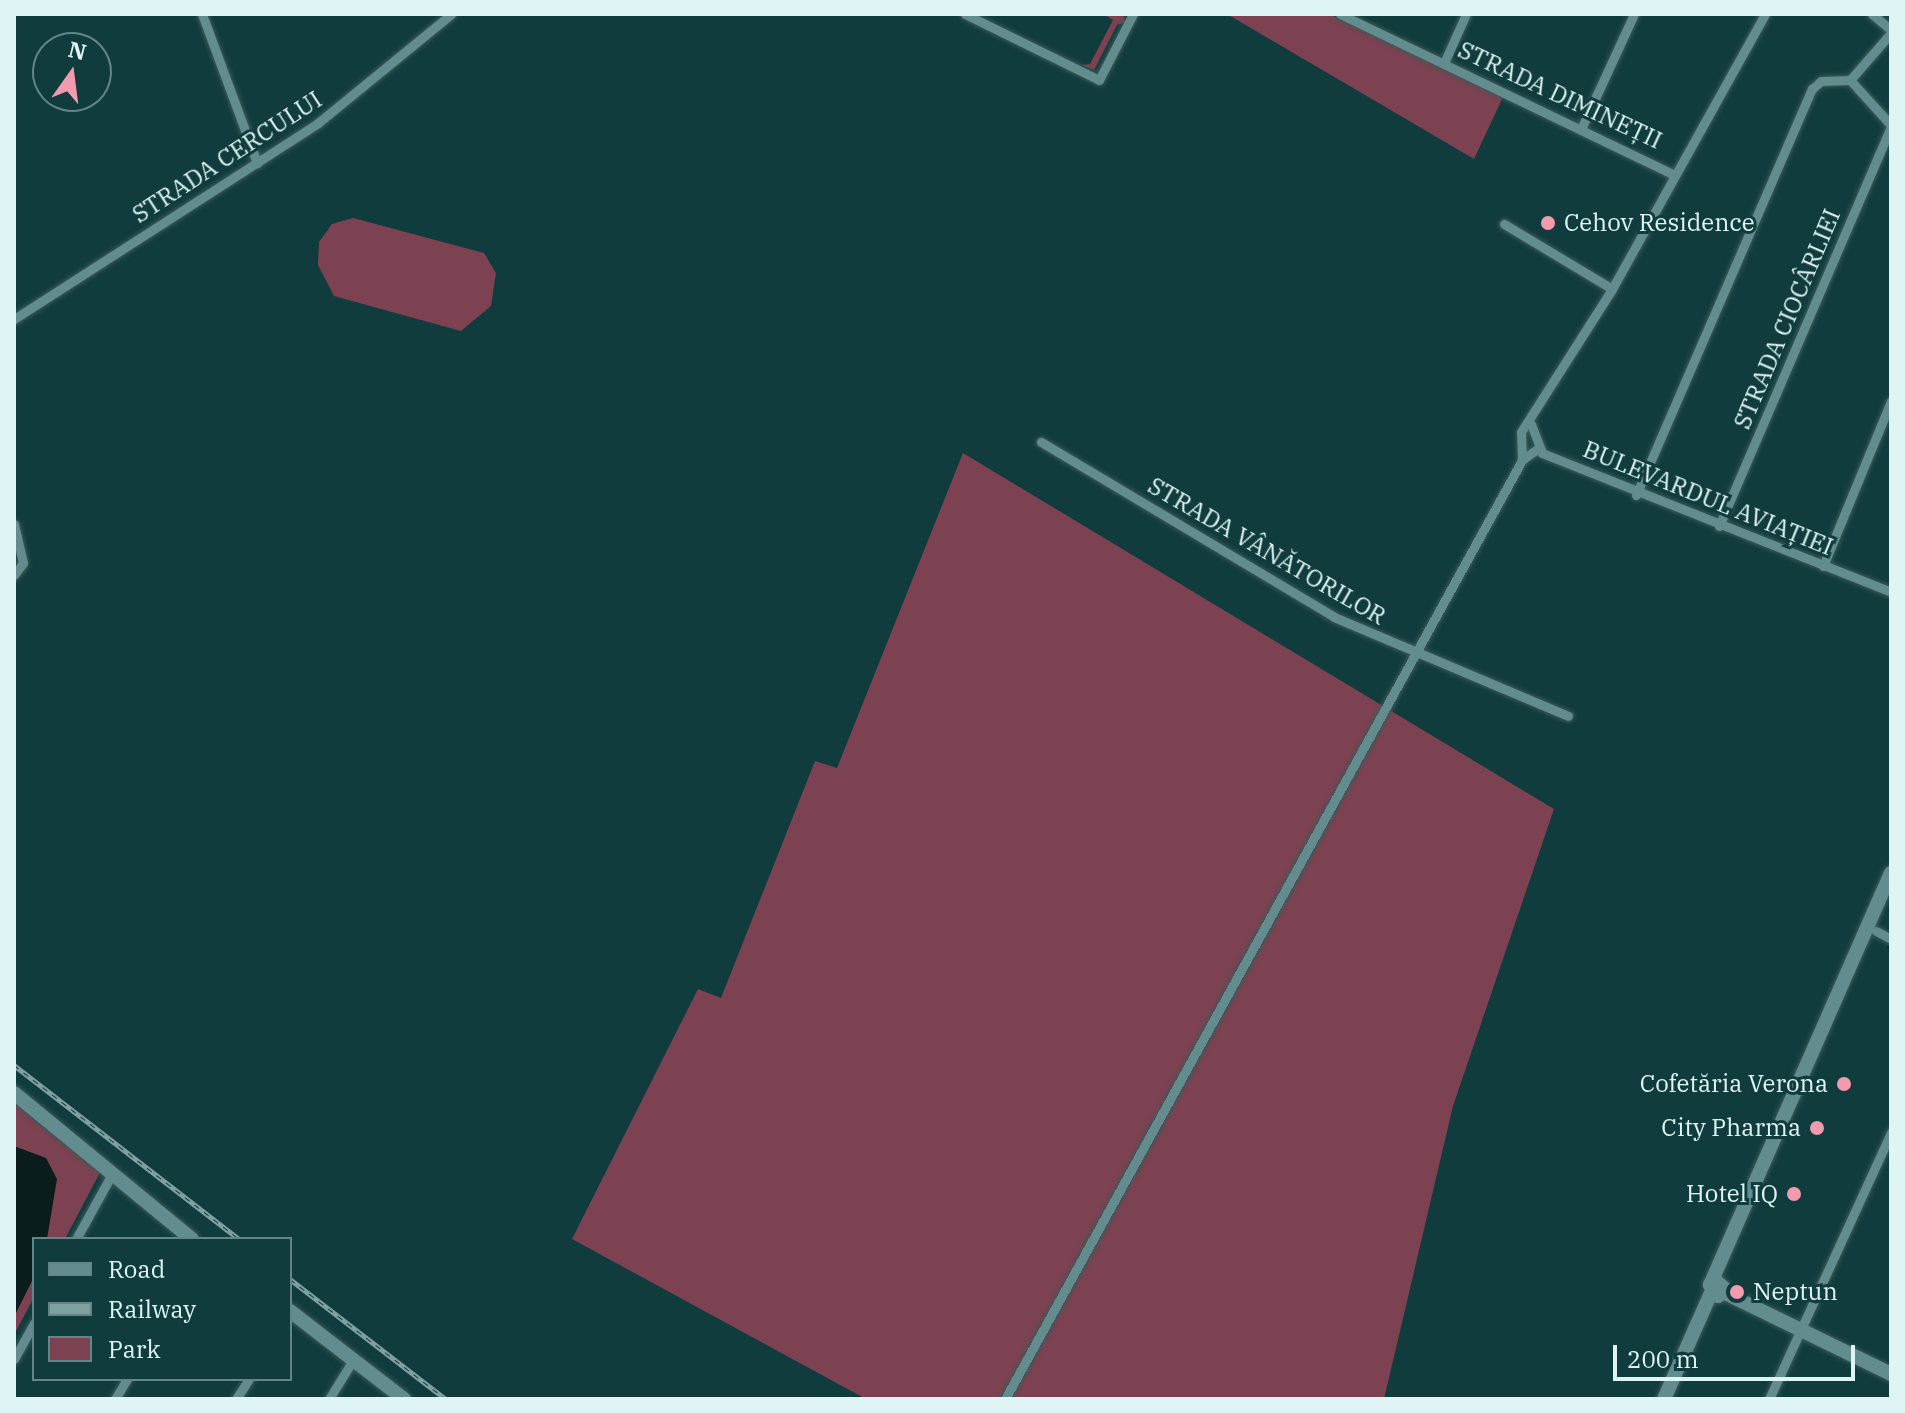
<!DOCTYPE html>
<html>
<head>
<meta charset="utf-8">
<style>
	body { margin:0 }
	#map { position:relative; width:1905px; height:1413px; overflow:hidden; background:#113c3d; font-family:"IBM Plex Serif",serif }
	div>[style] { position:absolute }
	.green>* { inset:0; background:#7d4251 }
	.water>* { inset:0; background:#0b1c1c }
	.stream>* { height:2px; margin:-1px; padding:0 1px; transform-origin:1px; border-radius:1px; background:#0b1c1c }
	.roads { filter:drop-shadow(0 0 2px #3b5959) drop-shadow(0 0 2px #3b5959) }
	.street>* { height:9px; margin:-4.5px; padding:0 4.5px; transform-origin:4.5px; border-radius:4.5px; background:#628c8d }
	.secondary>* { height:14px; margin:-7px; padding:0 7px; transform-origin:7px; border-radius:7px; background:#628c8d }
	.rail>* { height:5px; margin-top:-2.5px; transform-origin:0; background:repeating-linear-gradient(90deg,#113c3d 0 6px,#809fa0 0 12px); box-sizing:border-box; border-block:2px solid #809fa0 }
	.dots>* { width:22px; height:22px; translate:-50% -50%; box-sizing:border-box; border:4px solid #113c3d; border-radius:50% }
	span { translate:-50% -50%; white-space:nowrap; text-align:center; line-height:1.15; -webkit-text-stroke:6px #113c3d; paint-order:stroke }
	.street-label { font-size:24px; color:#dff5f5 }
	.poi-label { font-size:24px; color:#dff5f5 }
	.left { translate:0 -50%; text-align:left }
	.right { translate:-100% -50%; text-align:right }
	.frame { position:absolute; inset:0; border:16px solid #dff5f5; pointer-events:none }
	.legend { position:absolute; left:32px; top:1237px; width:260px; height:144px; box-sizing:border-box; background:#113c3d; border:2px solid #638687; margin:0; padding:10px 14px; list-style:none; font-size:24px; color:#dff5f5 }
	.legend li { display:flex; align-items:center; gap:16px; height:40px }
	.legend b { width:40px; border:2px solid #638687 }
	.north { position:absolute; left:32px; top:32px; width:80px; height:80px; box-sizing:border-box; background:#113c3d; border:2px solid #638687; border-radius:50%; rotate:14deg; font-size:22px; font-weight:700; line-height:32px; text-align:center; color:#dff5f5 }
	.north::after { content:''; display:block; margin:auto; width:28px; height:36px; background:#f29aae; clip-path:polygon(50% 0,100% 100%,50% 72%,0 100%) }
	.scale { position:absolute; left:1613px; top:1345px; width:242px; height:36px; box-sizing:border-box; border:4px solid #dff5f5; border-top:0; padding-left:10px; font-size:24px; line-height:28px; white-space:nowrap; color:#dff5f5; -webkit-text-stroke:6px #113c3d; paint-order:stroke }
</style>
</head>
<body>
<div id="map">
	<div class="green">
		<i style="clip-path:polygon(1103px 14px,1122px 14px,1127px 22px,1117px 25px,1094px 70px,1081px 65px,1090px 64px,1113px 20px)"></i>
		<i style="clip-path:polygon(1227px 14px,1329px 14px,1503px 97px,1474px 159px)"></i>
		<i style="clip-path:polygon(353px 218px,484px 253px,496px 273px,491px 306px,461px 331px,334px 296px,318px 265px,319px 242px,332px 224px)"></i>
		<i style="clip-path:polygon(963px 453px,1554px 809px,1453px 1106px,1384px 1399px,866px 1399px,572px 1239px,698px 989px,721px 998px,815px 761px,837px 768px)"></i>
		<i style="clip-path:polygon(14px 1099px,104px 1165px,65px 1239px,34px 1239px,34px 1297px,14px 1335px)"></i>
	</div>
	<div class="water">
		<i style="clip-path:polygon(14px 1146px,46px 1158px,57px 1179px,47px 1239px,34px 1239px,34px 1277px,14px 1317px)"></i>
	</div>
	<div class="stream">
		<i style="left:1888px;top:947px;width:4px;rotate:34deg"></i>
	</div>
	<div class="roads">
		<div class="street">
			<i style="left:202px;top:14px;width:159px;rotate:69.7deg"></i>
			<i style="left:965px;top:14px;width:149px;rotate:26.2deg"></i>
			<i style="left:1099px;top:80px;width:74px;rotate:-62.7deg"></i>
			<i style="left:1340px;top:14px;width:371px;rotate:25.7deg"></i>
			<i style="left:1872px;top:14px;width:25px;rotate:40deg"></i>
			<i style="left:1891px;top:33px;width:62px;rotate:131.1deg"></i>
			<i style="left:1850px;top:80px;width:61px;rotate:47.7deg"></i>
			<i style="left:1444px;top:63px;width:54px;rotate:-65.8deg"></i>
			<i style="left:1582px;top:127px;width:124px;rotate:-65.3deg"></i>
			<i style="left:1504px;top:224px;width:126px;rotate:31deg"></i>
			<i style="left:14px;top:319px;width:362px;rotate:-32.8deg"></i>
			<i style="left:318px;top:123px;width:172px;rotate:-39.3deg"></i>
			<i style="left:1531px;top:424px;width:31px;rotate:69deg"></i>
			<i style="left:1542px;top:453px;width:376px;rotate:21.7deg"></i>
			<i style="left:1041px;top:442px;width:341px;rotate:30.8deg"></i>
			<i style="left:1334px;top:617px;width:254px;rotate:22.9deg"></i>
			<i style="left:1522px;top:460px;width:28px;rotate:-92deg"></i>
			<i style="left:1521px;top:432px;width:169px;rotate:-57.5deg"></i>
			<i style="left:1612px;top:289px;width:315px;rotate:-60.9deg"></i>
			<i style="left:1636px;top:495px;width:443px;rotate:-66.6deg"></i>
			<i style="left:1812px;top:89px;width:12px;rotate:-42deg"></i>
			<i style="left:1821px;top:81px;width:29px;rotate:-2deg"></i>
			<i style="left:14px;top:524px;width:40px;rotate:77deg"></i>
			<i style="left:23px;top:563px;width:15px;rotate:127deg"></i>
			<i style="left:1719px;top:526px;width:434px;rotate:-66.7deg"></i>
			<i style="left:1823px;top:566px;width:178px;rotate:-67.6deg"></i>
			<i style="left:1876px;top:931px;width:17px;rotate:28deg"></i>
			<i style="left:76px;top:1239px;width:74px;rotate:-61deg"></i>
			<i style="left:14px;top:1359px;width:41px;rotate:-60.9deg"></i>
			<i style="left:115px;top:1399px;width:23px;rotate:-59deg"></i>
			<i style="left:236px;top:1399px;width:24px;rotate:-57deg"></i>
			<i style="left:329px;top:1399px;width:46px;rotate:-58.4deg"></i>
			<i style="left:1005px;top:1399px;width:1072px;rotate:-61.16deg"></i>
			<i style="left:1522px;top:460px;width:19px;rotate:-36deg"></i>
			<i style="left:1769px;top:1399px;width:293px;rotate:-65.4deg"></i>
		</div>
		<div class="secondary">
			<i style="left:14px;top:1093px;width:230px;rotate:39.4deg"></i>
			<i style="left:1716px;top:1281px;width:11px;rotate:41deg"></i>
			<i style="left:1724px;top:1288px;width:10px;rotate:127deg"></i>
			<i style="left:1718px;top:1296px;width:14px;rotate:-126deg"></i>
			<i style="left:1710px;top:1285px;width:450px;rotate:-66.3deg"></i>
			<i style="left:1723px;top:1292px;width:187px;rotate:26deg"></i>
			<i style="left:290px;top:1311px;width:144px;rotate:37.7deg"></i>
			<i style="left:1664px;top:1399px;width:116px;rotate:-66.1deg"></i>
		</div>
	</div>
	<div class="rail">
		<i style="left:14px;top:1065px;width:284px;rotate:37.7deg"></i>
		<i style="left:290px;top:1279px;width:197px;rotate:37.6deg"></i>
	</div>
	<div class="dots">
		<i style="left:1548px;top:223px;background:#f29aae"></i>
		<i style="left:1844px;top:1084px;background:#f29aae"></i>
		<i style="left:1817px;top:1128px;background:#f29aae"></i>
		<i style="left:1794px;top:1194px;background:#f29aae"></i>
		<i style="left:1737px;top:1292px;background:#f29aae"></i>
	</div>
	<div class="street-label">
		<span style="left:1560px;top:95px;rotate:25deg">STRADA DIMINEȚII</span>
		<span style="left:227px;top:157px;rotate:-33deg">STRADA CERCULUI</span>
		<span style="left:1787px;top:319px;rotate:-67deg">STRADA CIOCÂRLIEI</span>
		<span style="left:1708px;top:498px;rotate:22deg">BULEVARDUL AVIAȚIEI</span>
		<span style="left:1267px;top:551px;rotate:30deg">STRADA VÂNĂTORILOR</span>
	</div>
	<div class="poi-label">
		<span class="left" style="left:1564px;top:223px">Cehov Residence</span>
		<span class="right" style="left:1828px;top:1084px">Cofetăria Verona</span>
		<span class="right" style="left:1801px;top:1128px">City Pharma</span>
		<span class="right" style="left:1778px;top:1194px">Hotel IQ</span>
		<span class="left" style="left:1753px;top:1292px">Neptun</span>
	</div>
	<div class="frame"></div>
	<ul class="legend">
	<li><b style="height:10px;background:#628c8d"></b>Road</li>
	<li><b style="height:10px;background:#809fa0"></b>Railway</li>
	<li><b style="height:22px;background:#7d4251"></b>Park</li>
	</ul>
	<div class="north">N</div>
	<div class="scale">200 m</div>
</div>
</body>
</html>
